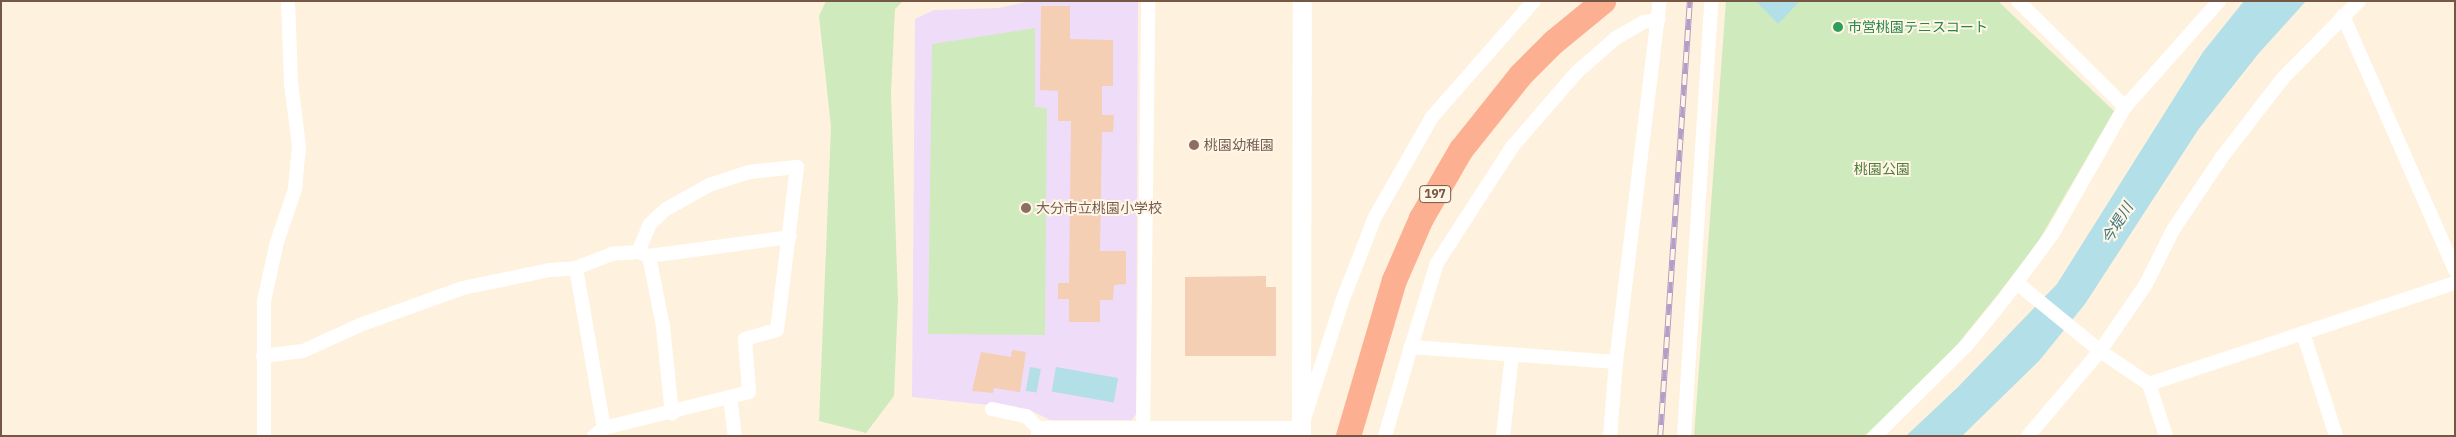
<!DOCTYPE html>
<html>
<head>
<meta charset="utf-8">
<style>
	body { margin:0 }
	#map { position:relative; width:2456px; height:437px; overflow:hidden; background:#fef2de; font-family:"IBM Plex Sans","Noto Sans JP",sans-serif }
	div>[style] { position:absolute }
	.education>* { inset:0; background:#efdcf9 }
	.green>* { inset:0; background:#cfebbd }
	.water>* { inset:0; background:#b2dfe8; transform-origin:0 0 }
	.building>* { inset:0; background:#f5cfb4 }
	.street>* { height:14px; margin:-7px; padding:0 7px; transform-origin:7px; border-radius:7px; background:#fff }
	.secondary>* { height:19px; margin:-9.5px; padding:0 9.5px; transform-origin:9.5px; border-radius:9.5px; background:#fff }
	.highway>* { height:25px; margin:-12.5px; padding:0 12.5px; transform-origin:12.5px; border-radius:12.5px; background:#fcaf91 }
	.rail>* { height:5.5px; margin-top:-2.75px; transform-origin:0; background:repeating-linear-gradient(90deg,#fff6e6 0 11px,#b49ec6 0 22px); box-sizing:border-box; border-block:1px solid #b49ec6 }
	.dots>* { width:14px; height:14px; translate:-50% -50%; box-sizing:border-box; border:2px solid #fff6e6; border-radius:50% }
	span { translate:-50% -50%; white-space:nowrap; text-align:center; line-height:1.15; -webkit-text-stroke:4px #fff6e6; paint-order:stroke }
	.shield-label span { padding:1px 4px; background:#fff6e6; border:1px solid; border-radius:4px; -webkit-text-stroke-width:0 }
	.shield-label { font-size:12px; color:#755745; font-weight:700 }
	.leisure-label { font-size:14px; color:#27864d }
	.left { translate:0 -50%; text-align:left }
	.education-label { font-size:14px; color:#785e54 }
	.park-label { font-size:14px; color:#4e7c3c }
	.water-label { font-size:15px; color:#3b7683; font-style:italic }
	.frame { position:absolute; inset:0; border:2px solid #755745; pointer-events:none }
</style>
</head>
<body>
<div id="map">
	<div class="education">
		<i style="clip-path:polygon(1031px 1px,1138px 1px,1136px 414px,1132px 420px,1050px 420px,1028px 409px,912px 397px,915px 19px,934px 10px,999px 8px)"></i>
	</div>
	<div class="green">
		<i style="clip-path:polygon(826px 1px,903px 1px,895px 9px,891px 93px,898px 301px,894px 396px,866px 433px,819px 421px,831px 127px,819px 16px)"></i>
		<i style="clip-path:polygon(1726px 1px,1998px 1px,2114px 111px,2038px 242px,1999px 293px,1930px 378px,1864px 436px,1694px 436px)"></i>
		<i style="clip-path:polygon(1035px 28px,1035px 107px,1047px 108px,1045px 335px,928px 334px,932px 44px)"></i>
	</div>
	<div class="water">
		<i style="clip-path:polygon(1756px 1px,1800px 1px,1778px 24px)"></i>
		<i style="clip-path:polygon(2244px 1px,2306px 1px,2259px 53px,2198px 130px,2085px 304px,2039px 361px,1962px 436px,1906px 436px,1958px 387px,2057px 284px,2203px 52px)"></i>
		<i style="left:1030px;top:367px;width:11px;height:24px;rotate:10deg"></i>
		<i style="left:1056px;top:367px;width:63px;height:25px;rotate:10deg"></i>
	</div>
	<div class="building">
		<i style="clip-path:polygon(1041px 6px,1070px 6px,1070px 39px,1113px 40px,1113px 86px,1102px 86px,1102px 115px,1114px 115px,1113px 132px,1102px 132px,1100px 251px,1126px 251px,1126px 284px,1114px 285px,1113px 300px,1100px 300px,1100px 322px,1069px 322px,1069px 299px,1058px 299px,1058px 283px,1069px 283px,1071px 121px,1058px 121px,1058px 91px,1040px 90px)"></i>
		<i style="clip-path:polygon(1266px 276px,1266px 287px,1276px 287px,1276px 356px,1185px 356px,1185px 277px)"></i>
		<i style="clip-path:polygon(1012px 350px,1026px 352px,1020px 392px,994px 388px,993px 393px,972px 391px,981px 352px,1011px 357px)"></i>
	</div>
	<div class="street">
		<i style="left:2018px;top:1px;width:151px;rotate:44.7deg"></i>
		<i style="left:2343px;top:16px;width:278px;rotate:66.2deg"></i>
		<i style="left:641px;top:253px;width:9px;rotate:21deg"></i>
		<i style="left:649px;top:256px;width:142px;rotate:-7.7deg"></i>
		<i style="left:649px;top:256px;width:72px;rotate:78.8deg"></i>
		<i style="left:663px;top:327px;width:87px;rotate:84.1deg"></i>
		<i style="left:2017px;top:283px;width:107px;rotate:39.3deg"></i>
		<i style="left:2100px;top:351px;width:59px;rotate:34deg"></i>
		<i style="left:2149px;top:384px;width:55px;rotate:71.9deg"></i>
		<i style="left:2303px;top:333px;width:108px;rotate:72.2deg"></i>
		<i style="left:263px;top:356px;width:40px;rotate:-7.1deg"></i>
		<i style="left:303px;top:351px;width:63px;rotate:-24.5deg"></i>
		<i style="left:360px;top:325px;width:109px;rotate:-19.8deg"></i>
		<i style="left:463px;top:288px;width:89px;rotate:-11.7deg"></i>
		<i style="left:550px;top:270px;width:26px;rotate:-4deg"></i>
		<i style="left:1616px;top:362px;width:206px;rotate:-175.8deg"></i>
		<i style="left:1411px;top:347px;width:88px;rotate:-72.8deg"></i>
		<i style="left:1437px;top:263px;width:138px;rotate:-57.1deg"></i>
		<i style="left:1512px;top:147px;width:99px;rotate:-49.1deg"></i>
		<i style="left:1577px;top:72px;width:52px;rotate:-41.1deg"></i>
		<i style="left:1616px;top:38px;width:32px;rotate:-30deg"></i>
		<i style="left:1644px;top:22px;width:15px;rotate:-11deg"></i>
		<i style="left:2149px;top:384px;width:322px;rotate:-18.3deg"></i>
		<i style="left:730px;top:397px;width:39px;rotate:83deg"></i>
		<i style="left:992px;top:409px;width:35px;rotate:12deg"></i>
		<i style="left:1026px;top:416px;width:17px;rotate:45deg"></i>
		<i style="left:1038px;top:428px;width:8px;rotate:90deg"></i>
		<i style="left:1038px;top:428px;width:263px"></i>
		<i style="left:1301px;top:428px;width:136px;rotate:-72deg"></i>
		<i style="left:1343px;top:299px;width:88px;rotate:-68.7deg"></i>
		<i style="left:1375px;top:217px;width:115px;rotate:-60.3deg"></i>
		<i style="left:1432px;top:117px;width:154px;rotate:-48.7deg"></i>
		<i style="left:264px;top:436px;width:135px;rotate:-90deg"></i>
		<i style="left:264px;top:301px;width:60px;rotate:-77.6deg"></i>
		<i style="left:277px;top:242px;width:56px;rotate:-71.2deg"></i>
		<i style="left:295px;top:189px;width:43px;rotate:-84.7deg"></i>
		<i style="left:299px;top:146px;width:64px;rotate:-97.2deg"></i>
		<i style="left:291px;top:83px;width:82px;rotate:-92.1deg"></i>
		<i style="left:594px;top:436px;width:13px;rotate:-39deg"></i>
		<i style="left:604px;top:428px;width:149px;rotate:-13.9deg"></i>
		<i style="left:749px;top:392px;width:53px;rotate:-94.3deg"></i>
		<i style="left:745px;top:339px;width:33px;rotate:-16deg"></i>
		<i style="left:777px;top:330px;width:164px;rotate:-83deg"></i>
		<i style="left:797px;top:167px;width:48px;rotate:174.1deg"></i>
		<i style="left:749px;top:172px;width:40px;rotate:162deg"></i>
		<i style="left:711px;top:184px;width:51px;rotate:150.9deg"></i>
		<i style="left:666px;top:209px;width:22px;rotate:137deg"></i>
		<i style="left:650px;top:224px;width:30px;rotate:113deg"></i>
		<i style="left:638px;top:252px;width:26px;rotate:176deg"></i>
		<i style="left:612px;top:254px;width:39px;rotate:159deg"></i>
		<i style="left:576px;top:268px;width:162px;rotate:80.1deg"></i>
		<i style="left:1143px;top:436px;width:435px;rotate:-89.3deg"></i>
		<i style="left:1385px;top:436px;width:93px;rotate:-73.7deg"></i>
		<i style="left:1503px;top:436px;width:82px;rotate:-83.7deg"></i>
		<i style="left:1610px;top:436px;width:74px;rotate:-85.4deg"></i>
		<i style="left:1616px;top:362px;width:364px;rotate:-83.1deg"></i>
		<i style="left:1684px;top:436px;width:436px;rotate:-86.4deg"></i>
		<i style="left:1875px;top:436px;width:129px;rotate:-44.7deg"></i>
		<i style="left:1967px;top:345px;width:60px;rotate:-51deg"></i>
		<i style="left:2005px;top:298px;width:81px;rotate:-53.6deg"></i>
		<i style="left:2053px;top:233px;width:145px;rotate:-60.3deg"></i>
		<i style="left:2125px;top:107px;width:142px;rotate:-48.4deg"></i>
		<i style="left:2028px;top:436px;width:111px;rotate:-49.7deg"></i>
		<i style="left:2100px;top:351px;width:81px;rotate:-55.5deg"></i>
		<i style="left:2146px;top:284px;width:60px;rotate:-63.4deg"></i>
		<i style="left:2173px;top:230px;width:88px;rotate:-56.1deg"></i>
		<i style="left:2222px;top:157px;width:100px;rotate:-52.3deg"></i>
		<i style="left:2283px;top:78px;width:108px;rotate:-45.4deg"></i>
	</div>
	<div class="secondary">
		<i style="left:1301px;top:436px;width:435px;rotate:-89.9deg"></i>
	</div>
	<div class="highway">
		<i style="left:1348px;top:436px;width:163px;rotate:-73.6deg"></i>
		<i style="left:1394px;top:280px;width:68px;rotate:-66.5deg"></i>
		<i style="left:1421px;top:218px;width:52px;rotate:-60deg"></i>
		<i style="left:1447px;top:173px;width:28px;rotate:-60deg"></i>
		<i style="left:1461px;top:149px;width:95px;rotate:-51.4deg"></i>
		<i style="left:1520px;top:75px;width:47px;rotate:-45deg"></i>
		<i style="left:1553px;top:42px;width:65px;rotate:-39.4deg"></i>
	</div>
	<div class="rail">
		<i style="left:1660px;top:436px;width:436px;rotate:-86.1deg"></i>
	</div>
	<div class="dots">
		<i style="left:1838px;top:27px;background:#2e9e5b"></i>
		<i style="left:1194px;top:145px;background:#8d6e63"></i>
		<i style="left:1026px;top:208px;background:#8d6e63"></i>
	</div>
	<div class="shield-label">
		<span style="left:1435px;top:194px">197</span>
	</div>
	<div class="leisure-label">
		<span class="left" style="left:1848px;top:27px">市営桃園テニスコート</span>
	</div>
	<div class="education-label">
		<span class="left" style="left:1204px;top:145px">桃園幼稚園</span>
		<span class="left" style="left:1036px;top:208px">大分市立桃園小学校</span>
	</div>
	<div class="park-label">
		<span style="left:1882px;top:169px">桃園公園</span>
	</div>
	<div class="water-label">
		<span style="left:2117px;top:223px;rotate:-58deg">今堤川</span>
	</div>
	<div class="frame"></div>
</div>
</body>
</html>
